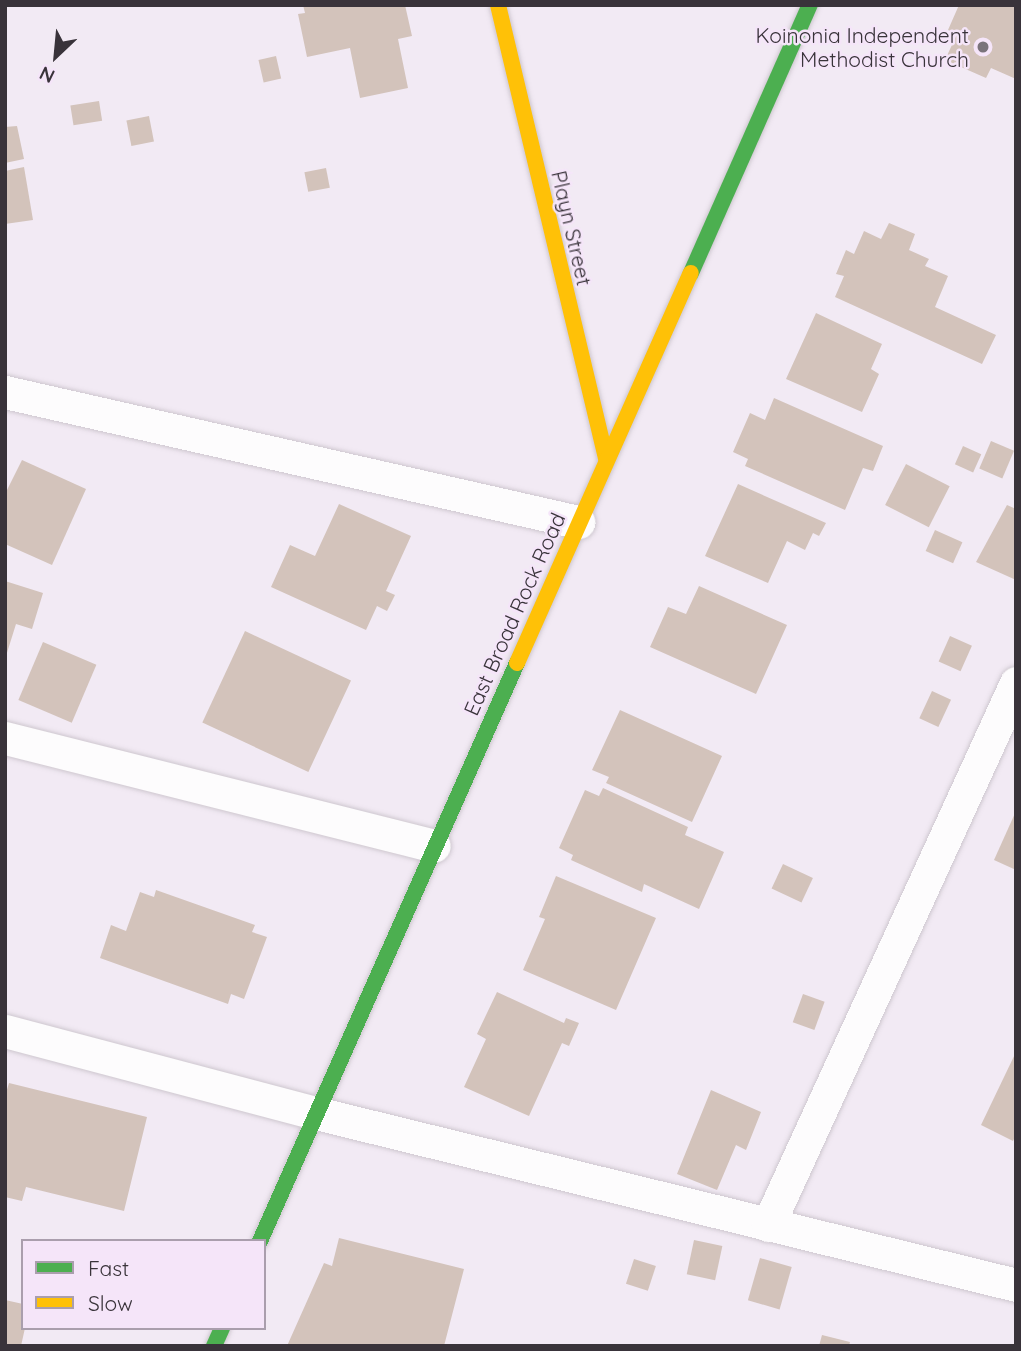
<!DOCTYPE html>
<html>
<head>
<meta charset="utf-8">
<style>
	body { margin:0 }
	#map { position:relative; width:1021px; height:1351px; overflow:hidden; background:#f2eaf4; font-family:Quicksand,sans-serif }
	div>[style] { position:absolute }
	.building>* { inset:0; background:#d3c3bb; transform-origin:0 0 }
	.roads { filter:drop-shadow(0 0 2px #cec7cf) drop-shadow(0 0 2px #cec7cf) }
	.lane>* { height:33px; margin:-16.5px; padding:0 16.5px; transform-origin:16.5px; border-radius:16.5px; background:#fdfcfd }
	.fast>* { height:16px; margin:-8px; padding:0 8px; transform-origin:8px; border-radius:8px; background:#4caf50 }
	.slow>* { height:16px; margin:-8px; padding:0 8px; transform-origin:8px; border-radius:8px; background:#ffc107 }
	.dots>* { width:19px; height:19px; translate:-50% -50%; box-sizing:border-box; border:4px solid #f5e5f9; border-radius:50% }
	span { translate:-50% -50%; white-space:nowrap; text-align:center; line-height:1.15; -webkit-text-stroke:5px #f5e5f9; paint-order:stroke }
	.poi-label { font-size:21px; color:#39333a }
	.right { translate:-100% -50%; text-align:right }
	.street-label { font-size:21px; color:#39333a }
	.frame { position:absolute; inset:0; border:7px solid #39333a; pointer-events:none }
	.legend { position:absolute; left:21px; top:1239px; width:245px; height:91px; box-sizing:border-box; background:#f5e5f9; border:2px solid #aa9ead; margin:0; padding:9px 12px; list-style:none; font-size:21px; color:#39333a }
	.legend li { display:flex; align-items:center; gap:14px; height:35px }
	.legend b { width:35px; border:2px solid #aa9ead }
	.north { position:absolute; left:21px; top:21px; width:70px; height:70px; -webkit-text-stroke:5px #f5e5f9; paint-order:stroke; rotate:206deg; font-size:19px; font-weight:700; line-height:28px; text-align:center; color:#39333a }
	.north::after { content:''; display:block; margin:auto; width:24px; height:32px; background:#39333a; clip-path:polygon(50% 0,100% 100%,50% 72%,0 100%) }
</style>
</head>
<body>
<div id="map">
	<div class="building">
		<i style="clip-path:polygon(303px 5px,405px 5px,412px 36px,398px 39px,408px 88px,360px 98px,350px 48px,307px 57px,298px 14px,305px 13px)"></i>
		<i style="clip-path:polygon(959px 5px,1016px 5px,1016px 79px,991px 68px,986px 78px,945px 60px,957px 34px,948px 30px)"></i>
		<i style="left:276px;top:56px;width:23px;height:18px;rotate:77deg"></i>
		<i style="left:99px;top:101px;width:20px;height:29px;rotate:81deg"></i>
		<i style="left:149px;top:116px;width:26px;height:23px;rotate:79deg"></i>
		<i style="clip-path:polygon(17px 126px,24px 159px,5px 163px,5px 127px)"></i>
		<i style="clip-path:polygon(24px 167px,33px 220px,5px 224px,5px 171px)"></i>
		<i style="left:326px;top:168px;width:20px;height:22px;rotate:79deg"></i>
		<i style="clip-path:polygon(889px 223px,915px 234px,909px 250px,929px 259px,925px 266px,948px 276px,935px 307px,996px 335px,982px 364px,835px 297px,844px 276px,836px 274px,846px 250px,854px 254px,864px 231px,881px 239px)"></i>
		<i style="clip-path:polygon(816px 313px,882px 344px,871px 369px,879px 374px,862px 412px,786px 379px)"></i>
		<i style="clip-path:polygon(774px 398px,883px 446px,873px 471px,863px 468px,845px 510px,745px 466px,748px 459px,733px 452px,750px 413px,765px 420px)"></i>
		<i style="left:991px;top:441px;width:25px;height:30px;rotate:23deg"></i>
		<i style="left:963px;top:446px;width:20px;height:20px;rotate:24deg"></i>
		<i style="clip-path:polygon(22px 460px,86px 489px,52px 565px,5px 544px,5px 494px)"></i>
		<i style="left:906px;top:464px;width:49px;height:46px;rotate:27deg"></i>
		<i style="clip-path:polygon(738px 484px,826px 523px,819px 536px,813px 533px,805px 550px,787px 541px,768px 583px,705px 556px)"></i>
		<i style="clip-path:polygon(339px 504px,411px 536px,386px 591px,395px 595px,387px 611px,377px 606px,366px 630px,271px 587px,290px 545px,315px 556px)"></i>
		<i style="clip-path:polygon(1007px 505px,1016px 509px,1016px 580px,976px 562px)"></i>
		<i style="left:935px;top:530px;width:30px;height:23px;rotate:24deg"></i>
		<i style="clip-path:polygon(5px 581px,43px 593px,32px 629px,16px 624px,6px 656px)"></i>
		<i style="clip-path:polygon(699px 586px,787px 625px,756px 694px,650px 647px,668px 607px,686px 614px)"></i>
		<i style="left:245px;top:631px;width:117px;height:101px;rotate:25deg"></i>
		<i style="left:950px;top:636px;width:24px;height:28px;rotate:24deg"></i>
		<i style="left:43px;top:642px;width:58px;height:63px;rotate:23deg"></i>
		<i style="left:932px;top:691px;width:21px;height:30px;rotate:25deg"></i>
		<i style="clip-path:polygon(620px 710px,722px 756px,692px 822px,606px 783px,609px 777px,592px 770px)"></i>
		<i style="clip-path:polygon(603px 788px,688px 827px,685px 835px,724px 852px,699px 909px,644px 884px,642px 892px,571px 860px,573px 855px,559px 848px,585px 790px,599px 796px)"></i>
		<i style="clip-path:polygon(1016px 811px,1016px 870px,994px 860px)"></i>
		<i style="left:783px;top:864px;width:33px;height:27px;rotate:25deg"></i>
		<i style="clip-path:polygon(556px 876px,656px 918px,616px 1010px,523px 970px,545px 919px,539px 917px)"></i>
		<i style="clip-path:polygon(156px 890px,255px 925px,252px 932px,267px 937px,244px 999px,231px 994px,228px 1004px,100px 958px,111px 925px,126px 931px,140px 892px,154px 897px)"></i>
		<i style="clip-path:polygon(497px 992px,564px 1023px,566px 1018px,579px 1023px,569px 1046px,562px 1043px,529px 1116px,464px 1087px,486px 1039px,477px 1034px)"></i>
		<i style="left:803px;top:994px;width:23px;height:30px;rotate:20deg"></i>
		<i style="clip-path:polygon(1016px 1052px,1016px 1135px,1013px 1141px,981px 1125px)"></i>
		<i style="clip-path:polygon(9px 1083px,147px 1117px,124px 1211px,26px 1187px,22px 1201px,5px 1197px,5px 1096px)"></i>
		<i style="clip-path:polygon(711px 1090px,761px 1112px,746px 1150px,736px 1145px,717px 1190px,677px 1174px)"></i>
		<i style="clip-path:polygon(339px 1238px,464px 1269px,444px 1346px,287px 1346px,324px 1263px,332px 1266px)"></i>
		<i style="left:694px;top:1240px;width:29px;height:35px;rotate:12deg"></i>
		<i style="left:760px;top:1258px;width:33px;height:44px;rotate:16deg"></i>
		<i style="left:634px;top:1259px;width:23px;height:26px;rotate:18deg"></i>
		<i style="clip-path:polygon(5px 1300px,23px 1304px,23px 1328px,25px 1328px,21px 1346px,5px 1346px)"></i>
		<i style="clip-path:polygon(822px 1335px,850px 1342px,849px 1346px,819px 1346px)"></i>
	</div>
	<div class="roads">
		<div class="lane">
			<i style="left:5px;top:392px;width:588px;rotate:12.78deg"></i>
			<i style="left:5px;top:738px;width:442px;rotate:14.1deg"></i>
			<i style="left:5px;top:1031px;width:322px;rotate:14.8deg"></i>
			<i style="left:316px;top:1113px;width:721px;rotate:13.8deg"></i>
			<i style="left:768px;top:1225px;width:596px;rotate:-65.41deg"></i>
		</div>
		<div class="fast">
			<i style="left:691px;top:273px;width:293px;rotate:-66.1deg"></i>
			<i style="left:260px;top:1241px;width:633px;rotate:-66.03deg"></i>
			<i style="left:214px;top:1346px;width:20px;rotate:-66deg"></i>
		</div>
		<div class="slow">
			<i style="left:498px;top:5px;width:468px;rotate:76.6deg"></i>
			<i style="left:517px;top:663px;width:427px;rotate:-66deg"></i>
		</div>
	</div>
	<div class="dots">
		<i style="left:983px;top:47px;background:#7a737b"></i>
	</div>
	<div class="poi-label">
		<span class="right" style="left:969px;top:47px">Koinonia Independent<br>Methodist Church</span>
	</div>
	<div class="street-label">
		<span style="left:572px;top:228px;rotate:77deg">Playn Street</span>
		<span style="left:514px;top:614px;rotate:-66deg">East Broad Rock Road</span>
	</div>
	<div class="frame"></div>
	<ul class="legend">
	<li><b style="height:9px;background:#4caf50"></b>Fast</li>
	<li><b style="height:9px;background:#ffc107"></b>Slow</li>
	</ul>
	<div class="north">N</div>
</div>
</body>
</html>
